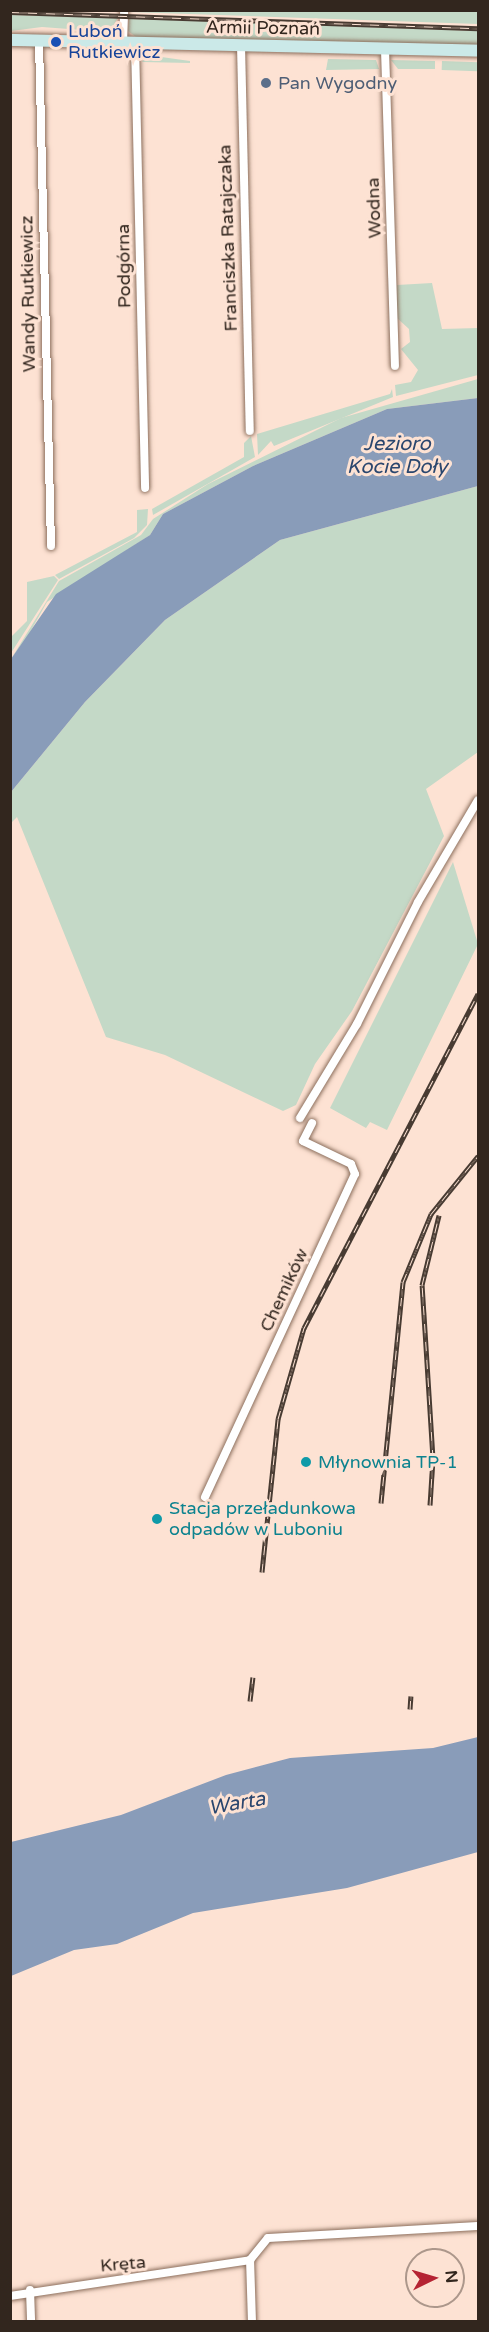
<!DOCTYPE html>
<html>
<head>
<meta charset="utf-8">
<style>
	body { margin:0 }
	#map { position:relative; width:489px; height:2332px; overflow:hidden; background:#fde2d3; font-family:"Varela Round",sans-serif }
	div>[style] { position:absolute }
	.green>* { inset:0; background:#c4d9c7; transform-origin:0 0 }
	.water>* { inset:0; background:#899cb9 }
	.roads { filter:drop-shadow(0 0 2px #8c6f5d) drop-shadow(0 0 2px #8c6f5d) }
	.minor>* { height:8px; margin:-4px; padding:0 4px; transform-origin:4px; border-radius:4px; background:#fff }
	.secondary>* { height:12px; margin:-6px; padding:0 6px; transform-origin:6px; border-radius:6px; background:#cbe9e8 }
	.rail>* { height:5px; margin-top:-2.5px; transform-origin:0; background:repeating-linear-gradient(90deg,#fde2d3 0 9px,#483b32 0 18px); box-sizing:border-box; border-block:2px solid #483b32 }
	.dots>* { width:16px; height:16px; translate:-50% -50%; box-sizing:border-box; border:3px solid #fde2d3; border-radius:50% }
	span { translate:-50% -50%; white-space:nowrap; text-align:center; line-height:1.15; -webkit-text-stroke:6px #fde2d3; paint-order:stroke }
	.street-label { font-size:18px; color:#32261e }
	.transit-label { font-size:18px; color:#164399 }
	.left { translate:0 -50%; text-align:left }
	.service-label { font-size:18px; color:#4e5e75 }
	.culture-label { font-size:18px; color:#0d838f }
	.water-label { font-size:20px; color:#2a466e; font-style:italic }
	.frame { position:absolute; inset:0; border:12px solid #32261e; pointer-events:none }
	.north { position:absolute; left:405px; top:2248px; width:60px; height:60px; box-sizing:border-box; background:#fde2d3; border:2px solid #ac978b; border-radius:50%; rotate:85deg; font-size:16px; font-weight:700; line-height:24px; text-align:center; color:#32261e }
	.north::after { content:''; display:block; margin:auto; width:21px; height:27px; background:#b52333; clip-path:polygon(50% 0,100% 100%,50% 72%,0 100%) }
</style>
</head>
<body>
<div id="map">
	<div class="green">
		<i style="clip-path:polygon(478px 10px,478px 24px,129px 12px,129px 10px)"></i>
		<i style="clip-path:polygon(11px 15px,118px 18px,109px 32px,42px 27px,11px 31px)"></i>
		<i style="clip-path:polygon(171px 20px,478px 31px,478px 45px,136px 37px,128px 31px,129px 19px)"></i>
		<i style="clip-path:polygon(147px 55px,190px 61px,190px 63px,142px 62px)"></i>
		<i style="clip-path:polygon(328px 59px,376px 60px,379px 69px,326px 70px)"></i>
		<i style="clip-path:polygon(391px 60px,435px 61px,435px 69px,398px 69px)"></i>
		<i style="left:442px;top:61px;width:36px;height:9px;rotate:2deg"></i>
		<i style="clip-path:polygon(432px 283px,442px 329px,478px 328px,478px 375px,396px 396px,395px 385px,411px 382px,418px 370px,401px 349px,410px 342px,409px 329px,397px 318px,397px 285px)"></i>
		<i style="clip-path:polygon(478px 379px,478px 398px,387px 409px,253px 466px,163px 514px,150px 535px,47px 602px,29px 634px,11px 659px,59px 581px,141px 535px,153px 519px,208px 484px,341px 418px)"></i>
		<i style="clip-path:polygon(392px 389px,393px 397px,274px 446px,271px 441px,258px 455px,257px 434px,390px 394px)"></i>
		<i style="clip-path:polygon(251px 436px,255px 457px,153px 515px,152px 509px,244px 457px,244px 443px)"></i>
		<i style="clip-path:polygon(478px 486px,478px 752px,426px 789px,444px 836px,352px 1011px,315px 1064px,296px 1105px,283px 1111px,165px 1055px,106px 1037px,17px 817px,11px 823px,11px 792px,85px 702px,165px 620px,280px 540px)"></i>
		<i style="clip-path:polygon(148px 509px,147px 525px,134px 538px,59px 579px,55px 575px,137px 532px,137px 510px)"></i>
		<i style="clip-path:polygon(54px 576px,58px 580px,11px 653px,11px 637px,27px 621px,27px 582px)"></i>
		<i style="clip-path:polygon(453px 862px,478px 944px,387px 1130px,370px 1122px,366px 1128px,330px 1108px)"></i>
	</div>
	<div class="water">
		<i style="clip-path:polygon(478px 398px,478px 486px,280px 540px,165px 620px,85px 702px,11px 792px,11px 659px,56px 594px,150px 535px,163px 514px,253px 466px,387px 409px)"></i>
		<i style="clip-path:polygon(478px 1737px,478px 1852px,347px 1888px,193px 1913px,117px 1944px,74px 1950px,11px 1976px,11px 1842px,121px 1815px,226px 1775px,290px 1758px,433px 1748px)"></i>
	</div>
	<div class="roads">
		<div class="minor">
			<i style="left:39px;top:41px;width:505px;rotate:88.64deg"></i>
			<i style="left:123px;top:43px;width:33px;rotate:-88deg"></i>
			<i style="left:135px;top:43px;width:445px;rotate:88.7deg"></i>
			<i style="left:241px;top:45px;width:386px;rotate:88.7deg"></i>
			<i style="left:385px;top:49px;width:317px;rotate:88.2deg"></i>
			<i style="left:300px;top:1118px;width:110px;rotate:-58.8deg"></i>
			<i style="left:357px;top:1024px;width:136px;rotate:-63.4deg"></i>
			<i style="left:418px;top:902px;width:118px;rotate:-59.5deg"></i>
			<i style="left:205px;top:1497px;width:356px;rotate:-65.1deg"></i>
			<i style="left:355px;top:1174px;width:11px;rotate:-112deg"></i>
			<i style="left:351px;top:1164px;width:53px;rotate:-154.4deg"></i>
			<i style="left:303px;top:1141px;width:20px;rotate:-63deg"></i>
			<i style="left:30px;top:2290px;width:32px;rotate:88deg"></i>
			<i style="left:10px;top:2296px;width:243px;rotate:-8.5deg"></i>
			<i style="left:252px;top:2322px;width:62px;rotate:-91.8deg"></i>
			<i style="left:250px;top:2260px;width:28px;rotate:-51deg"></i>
			<i style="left:268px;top:2238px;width:210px;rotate:-3.3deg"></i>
		</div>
		<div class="secondary">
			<i style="left:10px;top:40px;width:468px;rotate:1.3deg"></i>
		</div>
	</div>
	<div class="rail">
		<i style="left:10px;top:12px;width:468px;rotate:2deg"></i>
		<i style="left:381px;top:1503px;width:222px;rotate:-84.3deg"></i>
		<i style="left:403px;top:1282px;width:74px;rotate:-67.6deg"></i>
		<i style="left:431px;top:1214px;width:75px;rotate:-51deg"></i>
		<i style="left:430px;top:1505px;width:47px;rotate:-86.3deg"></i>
		<i style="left:433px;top:1458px;width:173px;rotate:-93.6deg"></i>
		<i style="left:422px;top:1285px;width:72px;rotate:-76.3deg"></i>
		<i style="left:262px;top:1572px;width:154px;rotate:-84deg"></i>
		<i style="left:278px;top:1419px;width:95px;rotate:-74.1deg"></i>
		<i style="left:304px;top:1328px;width:377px;rotate:-62.5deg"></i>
		<i style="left:250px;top:1701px;width:24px;rotate:-83deg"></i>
		<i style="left:410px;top:1709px;width:13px;rotate:-86deg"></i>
	</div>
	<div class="dots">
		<i style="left:56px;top:42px;background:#1a4fb4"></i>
		<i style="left:266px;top:83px;background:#5c6f8a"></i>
		<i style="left:306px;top:1462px;background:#0f9aa8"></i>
		<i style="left:157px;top:1519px;background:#0f9aa8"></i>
	</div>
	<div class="street-label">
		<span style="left:263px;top:28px;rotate:1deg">Armii Poznań</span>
		<span style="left:374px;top:208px;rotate:-92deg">Wodna</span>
		<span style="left:228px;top:238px;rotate:-92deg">Franciszka Ratajczaka</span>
		<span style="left:124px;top:266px;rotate:-91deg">Podgórna</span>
		<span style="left:28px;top:294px;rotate:-91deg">Wandy Rutkiewicz</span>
		<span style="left:284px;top:1290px;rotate:-65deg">Chemików</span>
		<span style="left:123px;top:2264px;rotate:-5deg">Kręta</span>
	</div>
	<div class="transit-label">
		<span class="left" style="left:68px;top:42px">Luboń<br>Rutkiewicz</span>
	</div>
	<div class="service-label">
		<span class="left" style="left:278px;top:83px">Pan Wygodny</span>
	</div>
	<div class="culture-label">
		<span class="left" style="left:318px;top:1462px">Młynownia TP-1</span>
		<span class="left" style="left:169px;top:1519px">Stacja przeładunkowa<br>odpadów w Luboniu</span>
	</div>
	<div class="water-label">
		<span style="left:397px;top:456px">Jezioro<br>Kocie Doły</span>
		<span style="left:237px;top:1804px;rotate:-10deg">Warta</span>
	</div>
	<div class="frame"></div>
	<div class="north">N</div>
</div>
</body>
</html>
